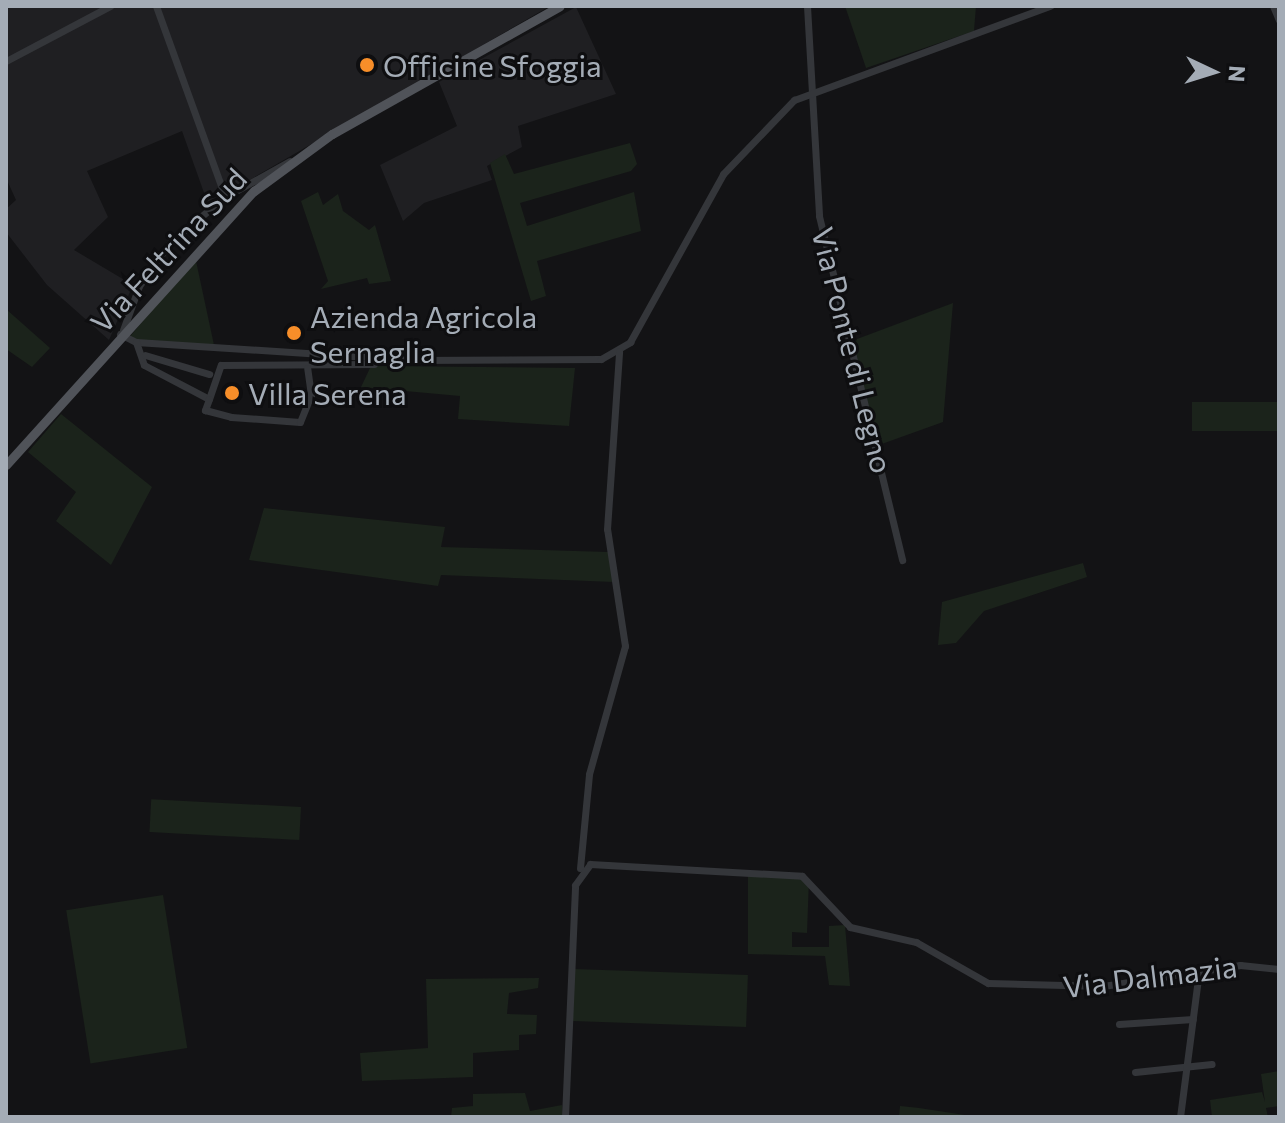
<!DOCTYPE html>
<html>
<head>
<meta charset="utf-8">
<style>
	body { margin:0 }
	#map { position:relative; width:1285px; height:1123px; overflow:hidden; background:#131315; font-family:Commissioner,sans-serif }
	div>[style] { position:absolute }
	.built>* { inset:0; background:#1f1f22 }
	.green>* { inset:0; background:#1b231b; transform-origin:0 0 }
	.minor>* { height:7px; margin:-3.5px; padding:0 3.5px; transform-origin:3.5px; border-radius:3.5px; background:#34363a }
	.major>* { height:9px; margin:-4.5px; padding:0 4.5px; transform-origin:4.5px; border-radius:4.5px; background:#505359 }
	.dots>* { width:22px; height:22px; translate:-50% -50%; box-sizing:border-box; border:4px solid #0e0e10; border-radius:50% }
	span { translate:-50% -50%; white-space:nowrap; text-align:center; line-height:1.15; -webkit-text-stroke:6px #0e0e10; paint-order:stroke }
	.poi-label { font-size:30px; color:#a4acb6 }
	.left { translate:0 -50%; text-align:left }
	.street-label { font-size:30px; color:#a4acb6 }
	.frame { position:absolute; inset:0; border:8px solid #a4acb6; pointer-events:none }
	.north { position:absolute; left:1173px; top:32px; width:80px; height:80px; -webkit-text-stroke:6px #0e0e10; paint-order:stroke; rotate:94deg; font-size:22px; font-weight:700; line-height:32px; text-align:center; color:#a4acb6 }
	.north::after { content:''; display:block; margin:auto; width:28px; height:36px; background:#a4acb6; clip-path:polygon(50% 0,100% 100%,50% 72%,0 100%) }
</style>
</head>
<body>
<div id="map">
	<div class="built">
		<i style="clip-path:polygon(6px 6px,550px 6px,208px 204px,182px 131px,87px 171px,108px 217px,74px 250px,133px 285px,109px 340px,47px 285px,6px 232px,6px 209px,16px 200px,6px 178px)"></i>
		<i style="clip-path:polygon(576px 7px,616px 94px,518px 126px,522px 147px,487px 166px,492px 180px,424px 203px,403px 221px,380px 165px,457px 126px,439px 82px)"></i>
	</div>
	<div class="green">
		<i style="clip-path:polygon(845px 6px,976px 6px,974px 31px,866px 68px)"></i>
		<i style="clip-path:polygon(630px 143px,637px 164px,631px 171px,520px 203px,527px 226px,634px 192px,641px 231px,537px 261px,546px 296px,531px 301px,490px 163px,505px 154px,514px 174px)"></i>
		<i style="clip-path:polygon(318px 192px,323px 205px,338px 194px,343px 211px,369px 230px,375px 225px,391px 281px,369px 284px,367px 278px,321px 289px,328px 281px,301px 201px)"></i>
		<i style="clip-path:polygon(196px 261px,214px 345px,127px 340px,184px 272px)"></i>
		<i style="clip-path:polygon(953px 303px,943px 422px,879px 445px,849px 342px)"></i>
		<i style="clip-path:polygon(6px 309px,50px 348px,32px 367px,6px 349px)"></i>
		<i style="clip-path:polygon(371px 366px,575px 368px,569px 426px,458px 419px,460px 396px,361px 387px)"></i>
		<i style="left:1279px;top:402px;width:29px;height:87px;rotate:90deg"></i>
		<i style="clip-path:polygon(61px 414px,152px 487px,111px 565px,56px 521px,76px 492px,28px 452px)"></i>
		<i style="clip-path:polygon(264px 508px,445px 527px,441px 547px,608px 552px,614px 582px,441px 575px,438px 586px,249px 560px)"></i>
		<i style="clip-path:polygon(1083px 563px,1087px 577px,984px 611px,956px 643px,938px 645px,942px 602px)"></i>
		<i style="left:301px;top:807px;width:33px;height:150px;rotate:93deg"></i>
		<i style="clip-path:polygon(748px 871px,809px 879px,807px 933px,792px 932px,792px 947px,829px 947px,829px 926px,845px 925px,850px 986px,829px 985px,825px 956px,748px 954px)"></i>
		<i style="left:163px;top:895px;width:155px;height:98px;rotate:81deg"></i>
		<i style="left:574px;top:969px;width:174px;height:52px;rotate:2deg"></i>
		<i style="clip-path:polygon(539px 978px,538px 988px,509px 993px,507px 1014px,537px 1015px,536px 1034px,519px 1035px,519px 1050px,473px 1053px,473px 1077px,362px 1081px,360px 1053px,428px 1048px,426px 979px)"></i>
		<i style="clip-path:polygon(1279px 1071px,1279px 1106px,1266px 1108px,1268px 1117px,1212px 1117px,1210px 1100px,1262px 1092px,1265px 1102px,1261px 1074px)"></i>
		<i style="clip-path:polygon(525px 1093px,530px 1111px,562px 1105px,563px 1117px,451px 1117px,452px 1108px,473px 1106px,473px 1094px)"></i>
		<i style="clip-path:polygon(900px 1106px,919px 1108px,978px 1117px,899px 1117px)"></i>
	</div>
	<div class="minor">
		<i style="left:156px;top:6px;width:203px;rotate:70.1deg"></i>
		<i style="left:807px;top:6px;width:210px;rotate:86.7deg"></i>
		<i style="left:819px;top:216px;width:354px;rotate:76.4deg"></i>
		<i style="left:1273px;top:6px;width:15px;rotate:67deg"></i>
		<i style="left:6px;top:61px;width:118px;rotate:-27.9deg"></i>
		<i style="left:123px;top:330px;width:47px;rotate:-70deg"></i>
		<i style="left:139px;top:286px;width:55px;rotate:-54.6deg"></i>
		<i style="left:171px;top:241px;width:70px;rotate:-39.2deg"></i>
		<i style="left:225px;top:197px;width:74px;rotate:-29deg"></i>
		<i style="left:120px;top:334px;width:18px;rotate:27deg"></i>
		<i style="left:136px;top:342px;width:281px;rotate:3.7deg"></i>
		<i style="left:416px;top:360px;width:185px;rotate:-0.3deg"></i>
		<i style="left:601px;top:359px;width:34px;rotate:-30deg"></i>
		<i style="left:630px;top:342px;width:192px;rotate:-61deg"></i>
		<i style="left:723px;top:174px;width:103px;rotate:-46.2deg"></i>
		<i style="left:794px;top:100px;width:273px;rotate:-20.2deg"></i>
		<i style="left:136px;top:342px;width:24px;rotate:71deg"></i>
		<i style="left:144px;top:365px;width:73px;rotate:27.6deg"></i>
		<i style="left:209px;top:399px;width:36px;rotate:-71deg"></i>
		<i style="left:221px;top:365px;width:153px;rotate:-0.4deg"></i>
		<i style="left:145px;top:355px;width:67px;rotate:16.5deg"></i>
		<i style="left:209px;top:399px;width:12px;rotate:110deg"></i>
		<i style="left:205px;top:410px;width:27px;rotate:15deg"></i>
		<i style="left:231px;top:417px;width:69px;rotate:4.1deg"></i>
		<i style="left:300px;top:422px;width:29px;rotate:-68deg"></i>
		<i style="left:311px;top:395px;width:27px;rotate:-98deg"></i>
		<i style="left:580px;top:868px;width:94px;rotate:-84.5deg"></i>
		<i style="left:589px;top:774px;width:133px;rotate:-74.3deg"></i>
		<i style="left:625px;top:646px;width:118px;rotate:-98.7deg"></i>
		<i style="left:607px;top:529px;width:178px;rotate:-86.1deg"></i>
		<i style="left:1119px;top:1024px;width:74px;rotate:-3.9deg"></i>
		<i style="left:1135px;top:1072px;width:77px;rotate:-5.9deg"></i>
		<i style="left:565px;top:1117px;width:232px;rotate:-87.5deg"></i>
		<i style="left:575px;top:885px;width:26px;rotate:-54deg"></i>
		<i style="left:590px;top:864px;width:212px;rotate:3.2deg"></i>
		<i style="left:802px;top:876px;width:70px;rotate:46.7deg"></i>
		<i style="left:850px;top:927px;width:68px;rotate:12.8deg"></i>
		<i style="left:916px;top:942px;width:83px;rotate:29.7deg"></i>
		<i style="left:988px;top:983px;width:115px;rotate:1.5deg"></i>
		<i style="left:1103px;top:986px;width:139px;rotate:-8.7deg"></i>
		<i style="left:1240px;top:965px;width:39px;rotate:6deg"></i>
		<i style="left:1180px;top:1117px;width:148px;rotate:-82.6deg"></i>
	</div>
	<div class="major">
		<i style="left:6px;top:465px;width:370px;rotate:-47.9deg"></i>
		<i style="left:254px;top:191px;width:97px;rotate:-36.2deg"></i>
		<i style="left:332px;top:134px;width:261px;rotate:-29.3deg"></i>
	</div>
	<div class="dots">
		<i style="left:367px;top:65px;background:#f78e29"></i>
		<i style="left:294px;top:333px;background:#f78e29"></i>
		<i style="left:232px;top:393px;background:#f78e29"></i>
	</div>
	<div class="poi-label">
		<span class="left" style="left:383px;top:65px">Officine Sfoggia</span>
		<span class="left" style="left:310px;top:333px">Azienda Agricola<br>Sernaglia</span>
		<span class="left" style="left:248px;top:393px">Villa Serena</span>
	</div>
	<div class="street-label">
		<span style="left:168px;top:250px;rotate:-47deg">Via Feltrina Sud</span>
		<span style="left:853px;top:350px;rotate:76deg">Via Ponte di Legno</span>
		<span style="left:1150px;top:976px;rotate:-7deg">Via Dalmazia</span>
	</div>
	<div class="frame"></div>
	<div class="north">N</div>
</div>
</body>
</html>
